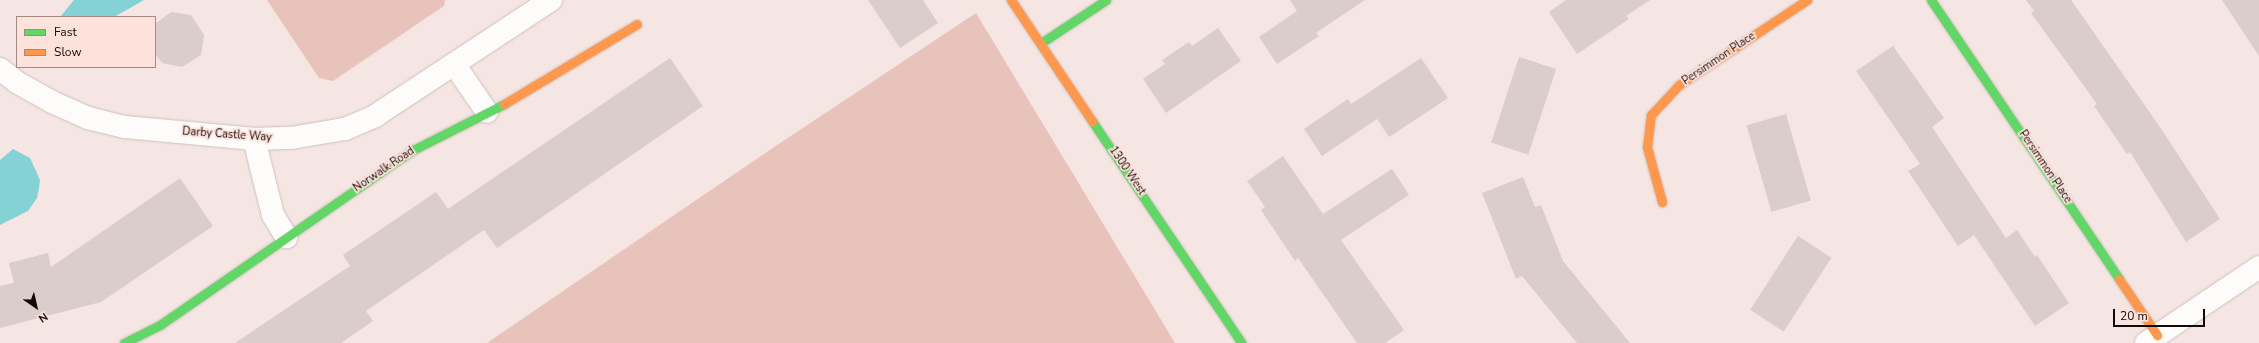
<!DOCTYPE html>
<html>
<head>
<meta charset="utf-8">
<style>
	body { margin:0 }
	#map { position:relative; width:2259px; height:343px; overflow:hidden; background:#f5e6e3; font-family:"Nunito Sans",sans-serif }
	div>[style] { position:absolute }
	.green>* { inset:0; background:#e8c3bc }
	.water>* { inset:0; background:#84d2d5 }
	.building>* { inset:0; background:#dacdca; transform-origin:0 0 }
	.roads { filter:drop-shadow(0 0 1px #cec1be) drop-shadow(0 0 1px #cec1be) }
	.street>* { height:22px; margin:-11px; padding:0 11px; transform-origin:11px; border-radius:11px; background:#fefbfb }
	.fast>* { height:9px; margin:-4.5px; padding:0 4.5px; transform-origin:4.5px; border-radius:4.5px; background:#63d668 }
	.slow>* { height:9px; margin:-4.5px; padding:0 4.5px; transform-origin:4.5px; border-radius:4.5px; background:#ff974d }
	span { translate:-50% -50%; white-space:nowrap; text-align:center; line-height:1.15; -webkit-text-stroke:3.5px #fde1db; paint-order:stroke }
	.street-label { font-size:11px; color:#140908 }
	.legend { position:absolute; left:16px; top:16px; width:140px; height:52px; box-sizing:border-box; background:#fde1db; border:1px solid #a08b87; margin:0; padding:5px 7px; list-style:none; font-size:12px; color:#140908 }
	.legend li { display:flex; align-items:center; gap:8px; height:20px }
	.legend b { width:20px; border:1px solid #a08b87 }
	.north { position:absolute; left:16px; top:287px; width:40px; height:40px; -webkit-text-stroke:3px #fde1db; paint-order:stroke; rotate:146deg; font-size:11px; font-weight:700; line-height:16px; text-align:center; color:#140908 }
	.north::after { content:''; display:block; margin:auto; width:14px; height:18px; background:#140908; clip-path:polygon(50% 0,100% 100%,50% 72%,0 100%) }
	.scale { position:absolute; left:2113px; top:309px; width:92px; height:18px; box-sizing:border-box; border:2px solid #140908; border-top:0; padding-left:5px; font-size:12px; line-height:14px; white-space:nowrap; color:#140908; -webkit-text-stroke:3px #fde1db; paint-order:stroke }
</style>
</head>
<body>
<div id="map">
	<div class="green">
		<i style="clip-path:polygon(267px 0,445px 0,444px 6px,333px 81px,319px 78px)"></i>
		<i style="clip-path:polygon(976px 13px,1175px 343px,487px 343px,771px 149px)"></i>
	</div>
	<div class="water">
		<i style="clip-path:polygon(74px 0,144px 0,114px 17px,60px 17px)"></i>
		<i style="clip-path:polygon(13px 149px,30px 158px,40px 180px,39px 188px,37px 198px,28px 211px,0 225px,0 160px)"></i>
	</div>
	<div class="building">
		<i style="clip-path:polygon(868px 0,923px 0,938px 23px,900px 48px)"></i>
		<i style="clip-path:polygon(1290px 0,1365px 0,1316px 33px,1319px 36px,1277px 64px,1259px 37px,1297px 11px)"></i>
		<i style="clip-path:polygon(1566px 0,1650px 0,1626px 16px,1629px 19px,1577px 54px,1549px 12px)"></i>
		<i style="clip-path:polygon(2026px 0,2071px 0,2162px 130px,2220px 219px,2186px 242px,2130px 152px,2127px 154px,2094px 106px,2097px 104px,2031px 13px,2034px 11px)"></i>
		<i style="clip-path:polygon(2222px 0,2259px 0,2259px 56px)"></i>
		<i style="clip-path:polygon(171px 12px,191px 15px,204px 35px,201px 55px,182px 67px,162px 63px,155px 54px,155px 24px)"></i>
		<i style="clip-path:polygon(1218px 28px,1241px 61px,1166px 113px,1143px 79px,1165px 64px,1162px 60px,1189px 42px,1192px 46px)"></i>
		<i style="clip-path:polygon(1893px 46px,1944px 118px,1932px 127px,2006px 238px,2017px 230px,2035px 257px,2037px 255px,2069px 303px,2035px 326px,1974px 235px,1958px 246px,1908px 171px,1920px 164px,1856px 71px)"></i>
		<i style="left:1519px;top:57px;width:39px;height:90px;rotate:18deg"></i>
		<i style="clip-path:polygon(670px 58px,703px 106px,497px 248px,484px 230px,366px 311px,373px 321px,341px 343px,235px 343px,350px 266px,343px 255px,436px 192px,448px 209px)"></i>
		<i style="clip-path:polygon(1421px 58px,1448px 98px,1389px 137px,1377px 119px,1322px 156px,1304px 129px,1348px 99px,1351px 104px)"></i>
		<i style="left:1786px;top:114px;width:90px;height:41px;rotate:74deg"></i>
		<i style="clip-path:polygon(1283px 156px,1323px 214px,1392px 169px,1409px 195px,1341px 240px,1404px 330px,1385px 343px,1357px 343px,1298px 258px,1295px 261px,1261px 210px,1265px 207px,1247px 181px)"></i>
		<i style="clip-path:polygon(1523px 177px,1535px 207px,1541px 205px,1563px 261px,1630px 343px,1577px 343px,1522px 276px,1516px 279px,1482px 193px)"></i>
		<i style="clip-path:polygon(180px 178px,213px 226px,101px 302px,0 328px,0 286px,14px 283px,9px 263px,48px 253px,51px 267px)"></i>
		<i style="left:1798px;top:236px;width:40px;height:88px;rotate:33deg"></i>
	</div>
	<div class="roads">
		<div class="street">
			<i style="left:454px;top:64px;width:58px;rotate:55.5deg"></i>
			<i style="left:0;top:69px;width:23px;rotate:38deg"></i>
			<i style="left:18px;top:83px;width:39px;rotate:29deg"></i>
			<i style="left:52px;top:102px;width:39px;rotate:24deg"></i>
			<i style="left:88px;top:118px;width:38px;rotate:14deg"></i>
			<i style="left:125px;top:127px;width:130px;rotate:5.3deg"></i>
			<i style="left:254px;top:139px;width:37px;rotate:-2deg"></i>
			<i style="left:291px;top:138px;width:55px;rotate:-9.5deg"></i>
			<i style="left:345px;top:129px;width:33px;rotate:-23deg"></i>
			<i style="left:375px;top:116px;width:211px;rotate:-33.4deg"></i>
			<i style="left:254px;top:139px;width:78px;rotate:76deg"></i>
			<i style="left:273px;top:215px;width:26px;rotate:59deg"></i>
			<i style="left:2146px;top:343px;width:136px;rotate:-33.9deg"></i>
		</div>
		<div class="fast">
			<i style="left:1931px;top:0;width:336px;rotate:56deg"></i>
			<i style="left:1041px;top:43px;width:78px;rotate:-33.5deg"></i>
			<i style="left:1092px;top:121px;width:268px;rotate:56deg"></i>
			<i style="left:124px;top:343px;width:40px;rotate:-26.6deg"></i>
			<i style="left:160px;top:325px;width:308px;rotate:-34.7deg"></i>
			<i style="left:413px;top:150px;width:102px;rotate:-26.8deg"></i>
		</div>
		<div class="slow">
			<i style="left:1011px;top:0;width:146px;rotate:56.2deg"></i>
			<i style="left:504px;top:104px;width:155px;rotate:-31deg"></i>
			<i style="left:1662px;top:202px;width:57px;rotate:-105.3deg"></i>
			<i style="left:1647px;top:147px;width:32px;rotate:-83deg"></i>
			<i style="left:1651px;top:115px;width:41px;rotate:-47deg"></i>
			<i style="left:1679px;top:85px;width:154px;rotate:-33.6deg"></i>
			<i style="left:2119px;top:279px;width:68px;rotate:55.8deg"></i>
		</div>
	</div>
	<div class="street-label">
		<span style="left:1719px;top:59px;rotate:-34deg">Persimmon Place</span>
		<span style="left:227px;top:135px;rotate:4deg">Darby Castle Way</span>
		<span style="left:2045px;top:167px;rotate:56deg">Persimmon Place</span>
		<span style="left:384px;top:170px;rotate:-34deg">Norwalk Road</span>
		<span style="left:1127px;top:171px;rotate:56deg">1300 West</span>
	</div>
	<ul class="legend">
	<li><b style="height:5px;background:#63d668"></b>Fast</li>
	<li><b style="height:5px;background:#ff974d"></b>Slow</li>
	</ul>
	<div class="north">N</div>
	<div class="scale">20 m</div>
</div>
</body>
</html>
